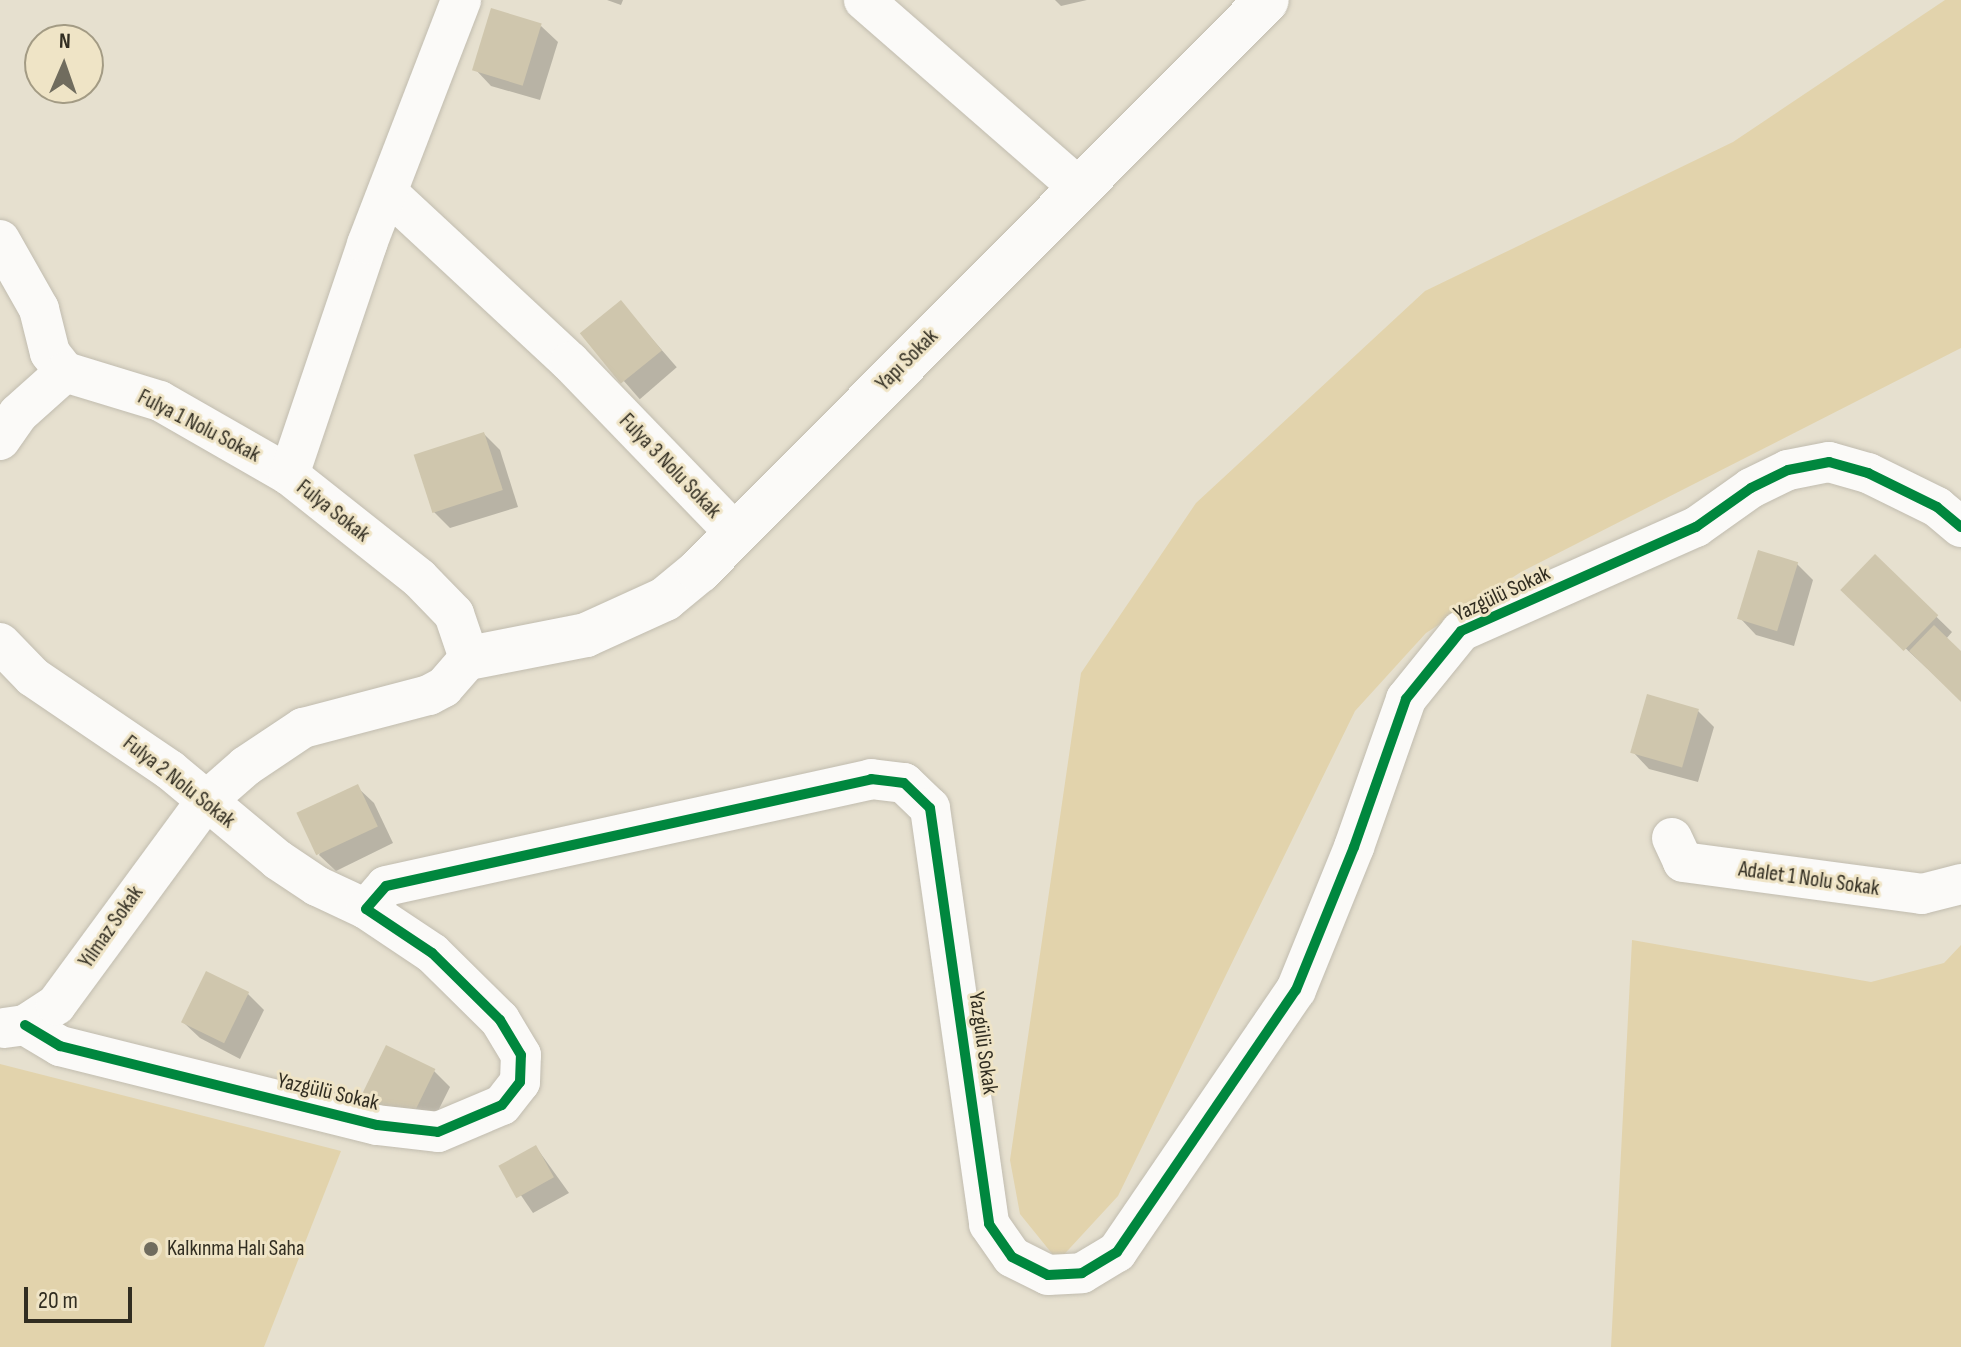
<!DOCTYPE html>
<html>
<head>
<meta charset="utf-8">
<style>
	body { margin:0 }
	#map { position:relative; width:1961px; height:1347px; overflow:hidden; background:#e6e0cf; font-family:"Sofia Sans Condensed",sans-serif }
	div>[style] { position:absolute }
	.green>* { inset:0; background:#e2d3ac }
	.shadow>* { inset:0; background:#0003; transform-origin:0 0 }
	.building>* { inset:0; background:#cfc6ad; transform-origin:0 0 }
	.roads { filter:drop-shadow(0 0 2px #c1bcaf) drop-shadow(0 0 2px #c1bcaf) }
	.minor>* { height:40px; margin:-20px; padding:0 20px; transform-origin:20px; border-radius:20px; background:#fbfaf8 }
	.tertiary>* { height:44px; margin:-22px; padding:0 22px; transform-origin:22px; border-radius:22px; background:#fbfaf8 }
	.cycleway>* { height:10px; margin:-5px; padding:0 5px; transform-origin:5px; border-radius:5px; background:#00873e }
	.dots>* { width:22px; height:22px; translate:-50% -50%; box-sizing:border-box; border:4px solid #efe4c6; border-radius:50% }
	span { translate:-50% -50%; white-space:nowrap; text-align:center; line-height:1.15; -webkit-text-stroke:6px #efe4c6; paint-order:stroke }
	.street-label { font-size:22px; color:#312d21 }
	.poi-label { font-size:22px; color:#312d21 }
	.left { translate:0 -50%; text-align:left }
	.north { position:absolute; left:24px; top:24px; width:80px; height:80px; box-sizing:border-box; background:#efe4c6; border:2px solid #a39b84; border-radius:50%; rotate:2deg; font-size:22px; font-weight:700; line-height:32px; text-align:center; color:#312d21 }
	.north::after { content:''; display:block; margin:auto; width:28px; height:36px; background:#706c5e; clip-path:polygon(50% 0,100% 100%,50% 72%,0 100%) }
	.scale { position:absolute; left:24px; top:1287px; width:108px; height:36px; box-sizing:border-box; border:4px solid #312d21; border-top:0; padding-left:10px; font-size:24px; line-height:28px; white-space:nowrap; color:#312d21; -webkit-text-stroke:6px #efe4c6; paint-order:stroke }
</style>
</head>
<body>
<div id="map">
	<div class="green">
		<i style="clip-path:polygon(1945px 0,1961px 0,1961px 348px,1521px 572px,1426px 633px,1355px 711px,1118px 1196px,1058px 1261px,1020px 1214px,1010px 1160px,1081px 673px,1196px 503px,1425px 291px,1733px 142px)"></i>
		<i style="clip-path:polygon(1632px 940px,1871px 982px,1944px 963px,1961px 945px,1961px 1347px,1611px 1347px)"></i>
		<i style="clip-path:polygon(0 1064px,341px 1151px,264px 1347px,0 1347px)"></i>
	</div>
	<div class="shadow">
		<i style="clip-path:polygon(607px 0,623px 0,621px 5px)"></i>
		<i style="clip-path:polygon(1055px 0,1087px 0,1061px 6px)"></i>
		<i style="clip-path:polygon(541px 26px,558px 42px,540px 100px,491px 86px,475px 69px)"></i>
		<i style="left:621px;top:303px;width:85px;height:49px;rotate:49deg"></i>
		<i style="clip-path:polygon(484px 434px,500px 450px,518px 507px,450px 528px,434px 512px)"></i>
		<i style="clip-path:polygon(1875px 557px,1952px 632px,1946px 639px,1961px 654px,1961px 700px,1843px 590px)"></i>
		<i style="clip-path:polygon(1797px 564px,1813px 580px,1794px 646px,1756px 635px,1740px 618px)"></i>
		<i style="clip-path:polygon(1698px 711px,1714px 727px,1698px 782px,1649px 769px,1633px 752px)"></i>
		<i style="clip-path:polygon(357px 787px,374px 803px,393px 843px,336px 871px,319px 855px)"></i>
		<i style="clip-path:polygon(248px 994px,264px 1010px,240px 1059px,200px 1038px,183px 1022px)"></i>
		<i style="clip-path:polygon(434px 1071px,450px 1087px,422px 1143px,375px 1120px)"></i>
		<i style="clip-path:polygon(536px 1147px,569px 1193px,533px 1213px,501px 1166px)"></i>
	</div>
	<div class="building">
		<i style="left:491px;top:8px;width:53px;height:65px;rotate:17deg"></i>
		<i style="left:621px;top:300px;width:65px;height:53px;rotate:51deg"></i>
		<i style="left:484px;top:432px;width:61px;height:74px;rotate:72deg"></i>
		<i style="left:1758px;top:550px;width:42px;height:72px;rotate:17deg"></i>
		<i style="left:1875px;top:554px;width:88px;height:50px;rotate:44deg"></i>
		<i style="clip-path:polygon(1934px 625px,1961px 651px,1961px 702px,1909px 651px)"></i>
		<i style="left:1647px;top:694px;width:54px;height:61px;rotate:16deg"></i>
		<i style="left:358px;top:784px;width:47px;height:68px;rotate:65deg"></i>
		<i style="left:206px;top:971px;width:48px;height:57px;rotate:26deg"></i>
		<i style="left:386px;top:1045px;width:55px;height:66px;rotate:26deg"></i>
		<i style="left:536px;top:1145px;width:37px;height:43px;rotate:61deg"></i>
	</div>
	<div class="roads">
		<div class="minor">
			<i style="left:864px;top:0;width:288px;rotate:41.1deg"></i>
			<i style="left:388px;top:193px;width:248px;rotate:42.9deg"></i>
			<i style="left:570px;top:362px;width:235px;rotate:46deg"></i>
			<i style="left:0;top:240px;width:79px;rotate:60.5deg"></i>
			<i style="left:39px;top:309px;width:45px;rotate:76deg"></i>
			<i style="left:50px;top:353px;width:24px;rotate:52deg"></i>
			<i style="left:65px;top:372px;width:99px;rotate:17deg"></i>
			<i style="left:160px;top:401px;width:149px;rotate:29.8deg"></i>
			<i style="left:0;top:440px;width:32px;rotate:-55deg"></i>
			<i style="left:18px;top:414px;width:63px;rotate:-41.8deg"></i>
			<i style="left:0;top:643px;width:47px;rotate:45.9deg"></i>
			<i style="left:33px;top:677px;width:166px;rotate:34.2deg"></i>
			<i style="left:170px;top:770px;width:141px;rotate:39.8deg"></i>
			<i style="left:278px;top:860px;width:47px;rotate:33.7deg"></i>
			<i style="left:317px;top:886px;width:54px;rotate:25.1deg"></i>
			<i style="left:1672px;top:838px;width:26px;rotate:65deg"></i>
			<i style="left:1683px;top:862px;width:241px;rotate:7.6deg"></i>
			<i style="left:1922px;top:894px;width:40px;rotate:-14.4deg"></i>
			<i style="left:25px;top:1025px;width:41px;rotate:31deg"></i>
			<i style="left:60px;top:1046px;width:327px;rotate:14deg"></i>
			<i style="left:377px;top:1125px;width:61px;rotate:6.5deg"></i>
			<i style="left:438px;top:1132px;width:69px;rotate:-22.9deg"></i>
			<i style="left:502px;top:1105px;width:29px;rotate:-52deg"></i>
			<i style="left:520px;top:1082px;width:27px;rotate:-88deg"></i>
			<i style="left:521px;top:1055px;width:41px;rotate:-121deg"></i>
			<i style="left:500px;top:1020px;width:95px;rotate:-135.4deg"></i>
			<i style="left:432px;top:953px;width:79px;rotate:-146.3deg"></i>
			<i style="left:366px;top:909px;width:30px;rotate:-49deg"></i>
			<i style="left:386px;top:886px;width:497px;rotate:-12.4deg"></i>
			<i style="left:871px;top:779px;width:33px;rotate:7deg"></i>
			<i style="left:904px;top:783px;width:36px;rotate:44deg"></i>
			<i style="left:930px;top:808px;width:420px;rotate:81.9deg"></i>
			<i style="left:989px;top:1224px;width:40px;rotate:55.1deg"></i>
			<i style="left:1012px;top:1257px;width:40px;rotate:26.6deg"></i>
			<i style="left:1048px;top:1275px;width:34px;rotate:-3deg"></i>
			<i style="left:1082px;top:1273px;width:41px;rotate:-31deg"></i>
			<i style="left:1117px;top:1252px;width:317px;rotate:-55.7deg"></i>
			<i style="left:1296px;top:990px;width:154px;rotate:-67.9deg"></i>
			<i style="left:1354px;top:847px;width:157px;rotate:-70.6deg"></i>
			<i style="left:1406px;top:699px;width:87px;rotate:-51deg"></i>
			<i style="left:1461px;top:631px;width:257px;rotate:-23.9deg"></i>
			<i style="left:1696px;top:527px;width:67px;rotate:-35.3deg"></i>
			<i style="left:1751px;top:488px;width:41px;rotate:-25.9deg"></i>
			<i style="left:1788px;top:470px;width:42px;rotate:-11deg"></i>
			<i style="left:1829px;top:462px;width:41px;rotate:15.8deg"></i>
			<i style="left:1868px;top:473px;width:77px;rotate:26.2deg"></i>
			<i style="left:1937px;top:507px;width:31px;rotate:40deg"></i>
			<i style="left:4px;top:1028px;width:21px;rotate:-8deg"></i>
			<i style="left:25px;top:1025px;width:37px;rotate:-33deg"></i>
			<i style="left:56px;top:1005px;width:253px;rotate:-53.7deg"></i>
			<i style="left:206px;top:801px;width:53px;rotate:-41.2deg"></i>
			<i style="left:246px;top:766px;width:69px;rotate:-33.7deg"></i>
			<i style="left:303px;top:728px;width:130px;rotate:-14.7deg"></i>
			<i style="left:429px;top:695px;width:17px;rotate:-28deg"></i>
			<i style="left:444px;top:687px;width:38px;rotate:-49deg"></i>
			<i style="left:469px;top:658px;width:46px;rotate:-108.8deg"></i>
			<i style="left:454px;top:614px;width:50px;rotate:-134.2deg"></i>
			<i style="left:419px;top:578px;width:166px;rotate:-141.6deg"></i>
			<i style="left:289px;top:475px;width:244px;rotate:-71.3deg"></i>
			<i style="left:367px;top:244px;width:261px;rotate:-68.9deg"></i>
		</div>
		<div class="tertiary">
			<i style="left:469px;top:658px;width:119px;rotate:-11.1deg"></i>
			<i style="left:586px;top:635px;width:87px;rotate:-24.5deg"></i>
			<i style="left:665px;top:599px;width:44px;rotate:-39.5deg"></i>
			<i style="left:699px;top:571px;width:805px;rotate:-45.15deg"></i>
		</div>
	</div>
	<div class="cycleway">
		<i style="left:25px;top:1025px;width:41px;rotate:31deg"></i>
		<i style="left:60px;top:1046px;width:327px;rotate:14deg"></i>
		<i style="left:377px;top:1125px;width:61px;rotate:6.5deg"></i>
		<i style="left:438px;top:1132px;width:69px;rotate:-22.9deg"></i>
		<i style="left:502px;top:1105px;width:29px;rotate:-52deg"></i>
		<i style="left:520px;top:1082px;width:27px;rotate:-88deg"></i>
		<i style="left:521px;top:1055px;width:41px;rotate:-121deg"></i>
		<i style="left:500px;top:1020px;width:95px;rotate:-135.4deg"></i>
		<i style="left:432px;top:953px;width:79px;rotate:-146.3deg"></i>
		<i style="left:366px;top:909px;width:30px;rotate:-49deg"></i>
		<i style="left:386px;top:886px;width:497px;rotate:-12.4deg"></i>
		<i style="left:871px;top:779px;width:33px;rotate:7deg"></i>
		<i style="left:904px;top:783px;width:36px;rotate:44deg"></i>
		<i style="left:930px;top:808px;width:420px;rotate:81.9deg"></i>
		<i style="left:989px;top:1224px;width:40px;rotate:55.1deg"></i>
		<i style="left:1012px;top:1257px;width:40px;rotate:26.6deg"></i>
		<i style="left:1048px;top:1275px;width:34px;rotate:-3deg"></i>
		<i style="left:1082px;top:1273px;width:41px;rotate:-31deg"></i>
		<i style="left:1117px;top:1252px;width:317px;rotate:-55.7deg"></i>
		<i style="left:1296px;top:990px;width:154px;rotate:-67.9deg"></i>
		<i style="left:1354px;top:847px;width:157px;rotate:-70.6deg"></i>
		<i style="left:1406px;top:699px;width:87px;rotate:-51deg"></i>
		<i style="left:1461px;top:631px;width:257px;rotate:-23.9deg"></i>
		<i style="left:1696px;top:527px;width:67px;rotate:-35.3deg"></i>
		<i style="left:1751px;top:488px;width:41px;rotate:-25.9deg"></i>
		<i style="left:1788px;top:470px;width:42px;rotate:-11deg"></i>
		<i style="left:1829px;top:462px;width:41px;rotate:15.8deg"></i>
		<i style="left:1868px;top:473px;width:77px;rotate:26.2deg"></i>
		<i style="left:1937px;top:507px;width:31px;rotate:40deg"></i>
	</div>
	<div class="dots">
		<i style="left:151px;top:1249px;background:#706c5e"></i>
	</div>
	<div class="street-label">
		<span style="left:907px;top:360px;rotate:-45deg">Yapı Sokak</span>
		<span style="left:199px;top:426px;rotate:27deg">Fulya 1 Nolu Sokak</span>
		<span style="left:670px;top:466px;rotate:46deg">Fulya 3 Nolu Sokak</span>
		<span style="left:333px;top:511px;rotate:38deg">Fulya Sokak</span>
		<span style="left:1502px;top:594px;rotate:-25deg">Yazgülü Sokak</span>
		<span style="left:179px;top:782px;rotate:38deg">Fulya 2 Nolu Sokak</span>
		<span style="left:1809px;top:879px;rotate:8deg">Adalet 1 Nolu Sokak</span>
		<span style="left:111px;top:927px;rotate:-55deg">Yılmaz Sokak</span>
		<span style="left:983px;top:1043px;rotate:82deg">Yazgülü Sokak</span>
		<span style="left:328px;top:1092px;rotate:13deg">Yazgülü Sokak</span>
	</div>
	<div class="poi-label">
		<span class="left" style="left:167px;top:1249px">Kalkınma Halı Saha</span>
	</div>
	<div class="north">N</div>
	<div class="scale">20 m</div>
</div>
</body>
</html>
